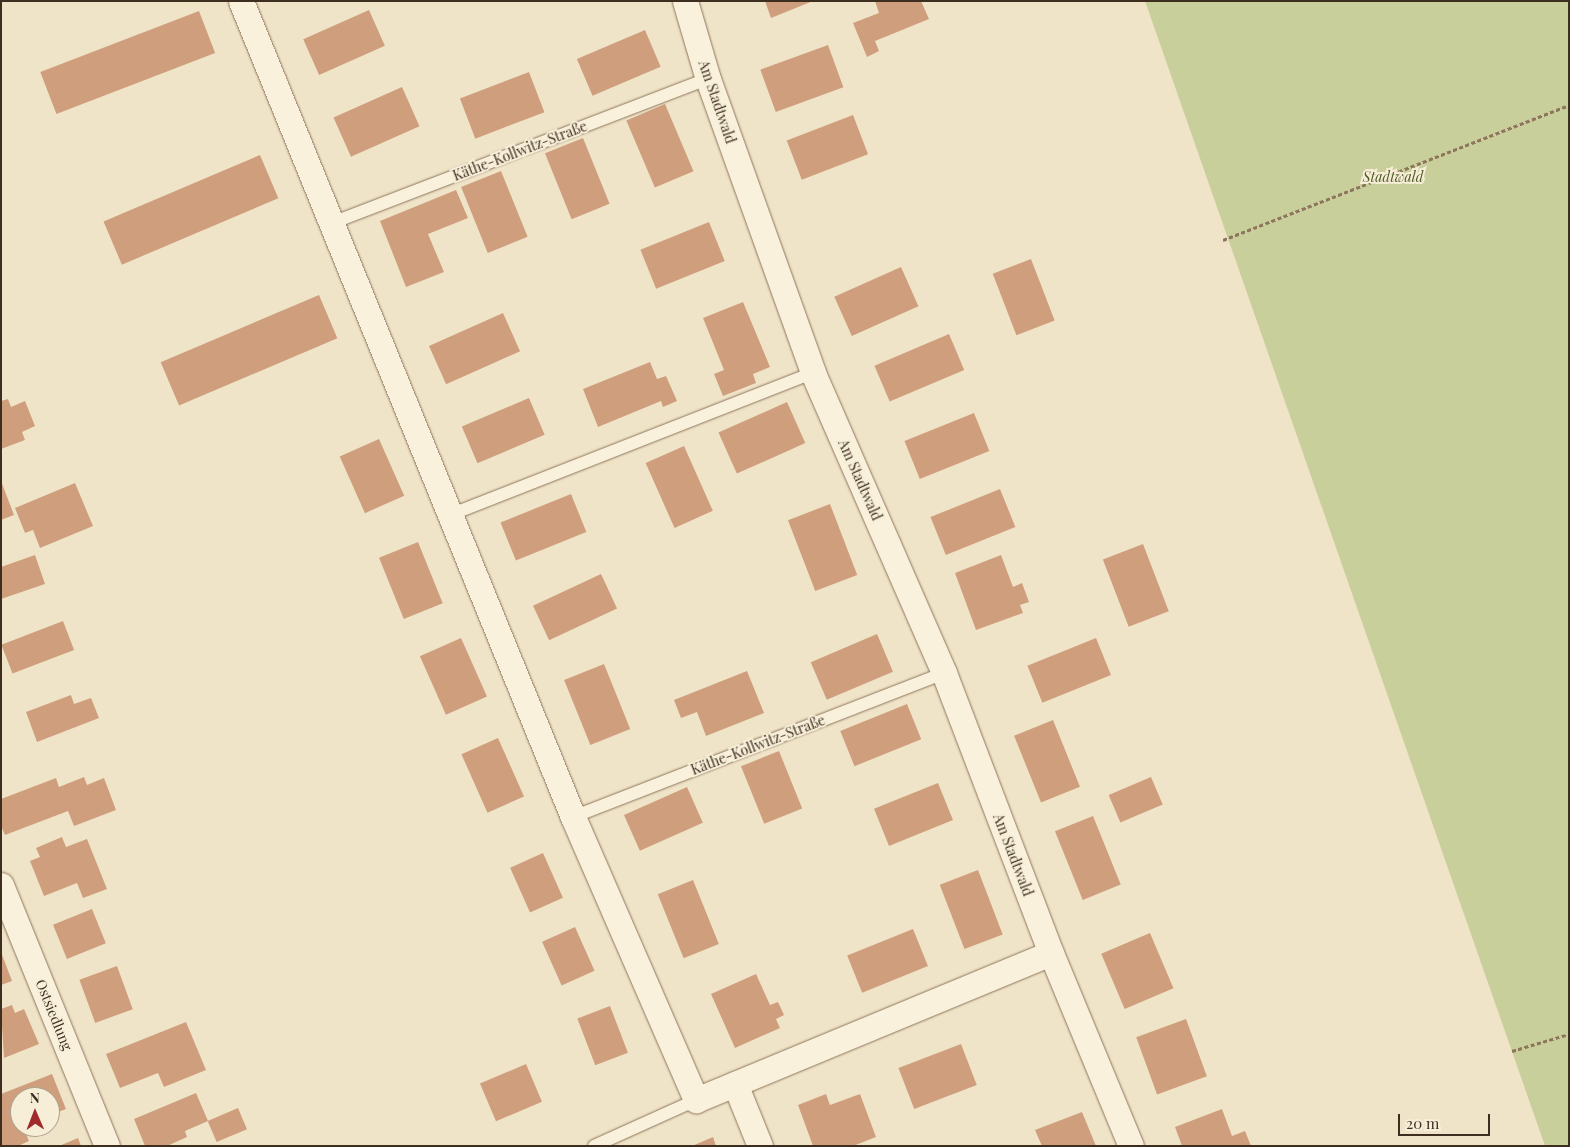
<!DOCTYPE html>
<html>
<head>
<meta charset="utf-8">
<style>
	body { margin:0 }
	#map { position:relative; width:1570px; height:1147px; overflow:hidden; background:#f0e4c8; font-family:"Playfair Display",serif }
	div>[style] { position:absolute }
	.green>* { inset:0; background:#c9cf9b }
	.building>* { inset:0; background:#cf9f7d; transform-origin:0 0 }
	.path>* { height:3px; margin-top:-1.5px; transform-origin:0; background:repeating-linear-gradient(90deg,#8d765c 0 4px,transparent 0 6.5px) }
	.roads { filter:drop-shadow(0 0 1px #8d765c) drop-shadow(0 0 1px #8d765c) }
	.lane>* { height:12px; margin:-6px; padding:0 6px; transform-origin:6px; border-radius:6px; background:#faf1dc }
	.street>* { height:25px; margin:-12.5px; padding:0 12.5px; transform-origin:12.5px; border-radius:12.5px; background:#faf1dc }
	span { translate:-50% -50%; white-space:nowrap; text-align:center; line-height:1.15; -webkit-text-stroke:4px #f7eed8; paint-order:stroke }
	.street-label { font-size:14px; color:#3d2e20 }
	.park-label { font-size:14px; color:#4d5a26; font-style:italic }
	.frame { position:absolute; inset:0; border:2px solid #3d2e20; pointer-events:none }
	.north { position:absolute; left:10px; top:1087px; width:50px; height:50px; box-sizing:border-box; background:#f7eed8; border:1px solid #ada18e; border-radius:50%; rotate:359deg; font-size:14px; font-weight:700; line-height:20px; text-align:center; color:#3d2e20 }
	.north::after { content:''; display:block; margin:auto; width:18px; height:22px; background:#9e2a2b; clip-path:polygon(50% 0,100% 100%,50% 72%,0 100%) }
	.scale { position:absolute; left:1398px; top:1114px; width:92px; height:22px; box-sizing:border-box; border:2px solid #3d2e20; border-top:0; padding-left:6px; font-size:15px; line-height:18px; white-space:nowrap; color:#3d2e20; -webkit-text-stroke:4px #f7eed8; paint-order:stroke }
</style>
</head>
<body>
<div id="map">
	<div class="green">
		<i style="clip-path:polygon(1145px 1px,1569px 1px,1569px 1146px,1545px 1146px)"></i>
	</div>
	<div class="building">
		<i style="clip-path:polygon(765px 1px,813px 1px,771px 18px)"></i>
		<i style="clip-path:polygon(875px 1px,921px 1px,929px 19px,875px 41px,879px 51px,867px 57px,853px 23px,879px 13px)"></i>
		<i style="left:369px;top:10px;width:39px;height:72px;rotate:66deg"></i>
		<i style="left:199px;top:11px;width:45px;height:170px;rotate:69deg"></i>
		<i style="left:645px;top:30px;width:40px;height:74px;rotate:67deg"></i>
		<i style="left:828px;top:45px;width:45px;height:72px;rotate:70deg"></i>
		<i style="left:529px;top:72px;width:43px;height:74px;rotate:69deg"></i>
		<i style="left:402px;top:87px;width:43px;height:75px;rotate:66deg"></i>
		<i style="left:665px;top:104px;width:73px;height:42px;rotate:67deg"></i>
		<i style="left:853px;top:115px;width:42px;height:71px;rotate:69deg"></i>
		<i style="left:583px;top:138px;width:71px;height:41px;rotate:68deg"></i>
		<i style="left:260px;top:155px;width:47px;height:170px;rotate:67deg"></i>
		<i style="left:501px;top:171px;width:71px;height:43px;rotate:68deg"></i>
		<i style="clip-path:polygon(456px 190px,468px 218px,428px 234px,444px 272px,406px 287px,380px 221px)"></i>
		<i style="left:709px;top:222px;width:42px;height:74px;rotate:68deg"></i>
		<i style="left:1031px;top:259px;width:66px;height:41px;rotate:69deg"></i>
		<i style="left:901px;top:267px;width:43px;height:73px;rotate:66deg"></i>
		<i style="left:319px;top:295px;width:47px;height:172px;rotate:67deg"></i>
		<i style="clip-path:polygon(743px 302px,770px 367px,753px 374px,756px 383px,723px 396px,714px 374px,724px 370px,703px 318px)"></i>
		<i style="left:503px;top:313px;width:42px;height:81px;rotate:66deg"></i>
		<i style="left:949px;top:334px;width:39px;height:81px;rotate:67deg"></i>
		<i style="clip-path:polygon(650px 362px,657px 379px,666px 376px,677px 401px,663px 407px,661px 401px,598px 427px,583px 389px)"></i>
		<i style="left:529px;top:398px;width:40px;height:73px;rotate:67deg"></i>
		<i style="clip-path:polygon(8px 399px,11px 407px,25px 401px,35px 426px,22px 432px,25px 440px,1px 449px,1px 401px)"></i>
		<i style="left:787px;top:402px;width:45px;height:75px;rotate:66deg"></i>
		<i style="left:974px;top:413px;width:41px;height:75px;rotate:68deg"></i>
		<i style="left:379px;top:439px;width:62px;height:43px;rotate:66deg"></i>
		<i style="left:684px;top:446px;width:71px;height:42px;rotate:66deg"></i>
		<i style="clip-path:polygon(1px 481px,14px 515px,1px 520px)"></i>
		<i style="clip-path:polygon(75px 483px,93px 526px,40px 548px,33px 530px,25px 533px,15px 508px)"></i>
		<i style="left:1000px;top:489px;width:41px;height:75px;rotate:68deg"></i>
		<i style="left:571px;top:494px;width:41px;height:76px;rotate:68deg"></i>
		<i style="left:830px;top:504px;width:76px;height:45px;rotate:69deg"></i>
		<i style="left:418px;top:542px;width:66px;height:42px;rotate:68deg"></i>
		<i style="left:1143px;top:544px;width:72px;height:43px;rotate:69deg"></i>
		<i style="clip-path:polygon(35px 555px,45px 584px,1px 599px,1px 567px)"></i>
		<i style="clip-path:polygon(1001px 555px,1013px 587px,1022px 583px,1029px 602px,1020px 605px,1023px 613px,976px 630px,955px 573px)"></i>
		<i style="left:601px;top:574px;width:38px;height:75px;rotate:65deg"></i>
		<i style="left:63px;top:621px;width:31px;height:66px;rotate:69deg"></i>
		<i style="left:877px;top:634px;width:41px;height:72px;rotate:67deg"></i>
		<i style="left:461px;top:638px;width:64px;height:45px;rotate:66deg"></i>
		<i style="left:1096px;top:638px;width:40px;height:74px;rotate:68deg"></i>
		<i style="left:604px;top:664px;width:70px;height:43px;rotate:68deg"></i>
		<i style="clip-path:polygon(747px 671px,764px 713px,706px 736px,697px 712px,681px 718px,674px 700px)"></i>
		<i style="clip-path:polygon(71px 695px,74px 704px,91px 698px,99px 718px,37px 742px,26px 712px)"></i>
		<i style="left:907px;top:704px;width:38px;height:72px;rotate:68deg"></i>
		<i style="left:1053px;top:720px;width:72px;height:42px;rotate:68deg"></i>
		<i style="left:498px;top:738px;width:64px;height:40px;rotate:66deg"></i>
		<i style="left:779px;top:751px;width:62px;height:41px;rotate:68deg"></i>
		<i style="clip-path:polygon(84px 777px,87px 785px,104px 778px,116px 810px,74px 826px,68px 811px,5px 835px,1px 826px,1px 799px,56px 778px,59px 787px)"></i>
		<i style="left:1151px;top:777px;width:30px;height:46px;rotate:67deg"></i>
		<i style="left:938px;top:783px;width:40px;height:69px;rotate:68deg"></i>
		<i style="left:687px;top:787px;width:39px;height:69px;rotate:66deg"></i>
		<i style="left:1093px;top:816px;width:74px;height:41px;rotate:68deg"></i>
		<i style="clip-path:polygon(62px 837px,66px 847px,87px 839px,107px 889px,83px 898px,77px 883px,44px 896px,30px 861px,40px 857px,36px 848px)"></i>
		<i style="left:543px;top:853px;width:49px;height:36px;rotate:66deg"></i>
		<i style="left:978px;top:870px;width:69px;height:41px;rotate:69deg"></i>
		<i style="left:693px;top:880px;width:69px;height:38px;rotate:68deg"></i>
		<i style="left:92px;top:909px;width:37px;height:42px;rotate:68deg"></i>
		<i style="left:575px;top:927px;width:48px;height:36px;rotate:66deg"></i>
		<i style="left:913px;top:929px;width:40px;height:71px;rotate:68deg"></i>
		<i style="left:1150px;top:933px;width:60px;height:53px;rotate:67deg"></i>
		<i style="clip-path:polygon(1px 952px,12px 981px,1px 985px)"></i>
		<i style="left:117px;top:966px;width:46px;height:40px;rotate:70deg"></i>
		<i style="clip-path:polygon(756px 974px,770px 1005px,778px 1002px,784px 1015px,776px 1019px,780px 1028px,735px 1048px,711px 994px)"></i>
		<i style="clip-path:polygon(12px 1005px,15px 1013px,24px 1009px,39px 1044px,4px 1058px,1px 1009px)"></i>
		<i style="left:610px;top:1006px;width:50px;height:35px;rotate:69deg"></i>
		<i style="left:1186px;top:1019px;width:61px;height:53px;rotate:70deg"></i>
		<i style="clip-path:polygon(186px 1022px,206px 1070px,164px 1087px,158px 1073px,120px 1088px,106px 1054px)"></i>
		<i style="left:961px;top:1044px;width:44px;height:67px;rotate:69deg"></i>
		<i style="left:526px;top:1064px;width:41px;height:50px;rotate:67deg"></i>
		<i style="clip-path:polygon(52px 1074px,66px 1109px,50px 1115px,50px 1097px,20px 1097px,20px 1127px,23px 1127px,29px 1141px,18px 1146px,1px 1146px,1px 1094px)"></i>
		<i style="clip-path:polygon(196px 1093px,208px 1121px,185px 1131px,187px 1137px,167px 1146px,145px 1146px,134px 1119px)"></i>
		<i style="clip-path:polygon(826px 1094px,830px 1105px,860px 1094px,876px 1137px,853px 1146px,813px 1146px,798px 1105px)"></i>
		<i style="left:238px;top:1108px;width:23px;height:33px;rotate:67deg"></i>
		<i style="clip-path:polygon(1222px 1109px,1232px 1136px,1245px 1131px,1251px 1146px,1182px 1146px,1175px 1127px)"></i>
		<i style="clip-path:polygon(1082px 1112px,1096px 1146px,1042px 1146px,1035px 1130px)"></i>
		<i style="clip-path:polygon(713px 1137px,716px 1146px,692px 1146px)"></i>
		<i style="clip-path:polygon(78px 1138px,81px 1146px,59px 1146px)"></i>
	</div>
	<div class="path">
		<i style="left:1223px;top:240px;width:371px;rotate:-21.3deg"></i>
		<i style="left:1512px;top:1051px;width:59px;rotate:-16.6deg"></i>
	</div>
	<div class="roads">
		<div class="lane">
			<i style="left:332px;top:223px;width:403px;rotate:-21deg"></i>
			<i style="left:450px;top:515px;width:390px;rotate:-21.4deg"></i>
			<i style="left:573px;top:817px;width:398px;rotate:-21.2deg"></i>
			<i style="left:594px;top:1146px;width:112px;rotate:-24.3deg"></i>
		</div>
		<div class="street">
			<i style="left:241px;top:1px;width:881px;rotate:67.86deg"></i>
			<i style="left:573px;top:817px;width:309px;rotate:66.5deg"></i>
			<i style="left:696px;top:1100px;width:384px;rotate:-22.5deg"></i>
			<i style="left:685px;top:1px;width:81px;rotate:73.6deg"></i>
			<i style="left:708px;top:79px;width:312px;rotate:70.3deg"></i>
			<i style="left:813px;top:373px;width:327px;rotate:66.4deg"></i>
			<i style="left:944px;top:673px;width:300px;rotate:69.1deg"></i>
			<i style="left:1051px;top:953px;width:209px;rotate:67.5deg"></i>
			<i style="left:1px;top:885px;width:282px;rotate:67.9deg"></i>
			<i style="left:735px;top:1084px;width:67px;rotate:68deg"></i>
		</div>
	</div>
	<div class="street-label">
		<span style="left:717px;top:102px;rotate:71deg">Am Stadtwald</span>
		<span style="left:520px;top:151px;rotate:-21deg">Käthe-Kollwitz-Straße</span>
		<span style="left:860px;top:480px;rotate:66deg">Am Stadtwald</span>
		<span style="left:758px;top:745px;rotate:-21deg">Käthe-Kollwitz-Straße</span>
		<span style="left:1013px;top:855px;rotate:69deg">Am Stadtwald</span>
		<span style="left:54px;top:1015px;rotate:68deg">Ostsiedlung</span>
	</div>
	<div class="park-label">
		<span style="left:1393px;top:177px">Stadtwald</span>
	</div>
	<div class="frame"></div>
	<div class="north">N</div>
	<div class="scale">20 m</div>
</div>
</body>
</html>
